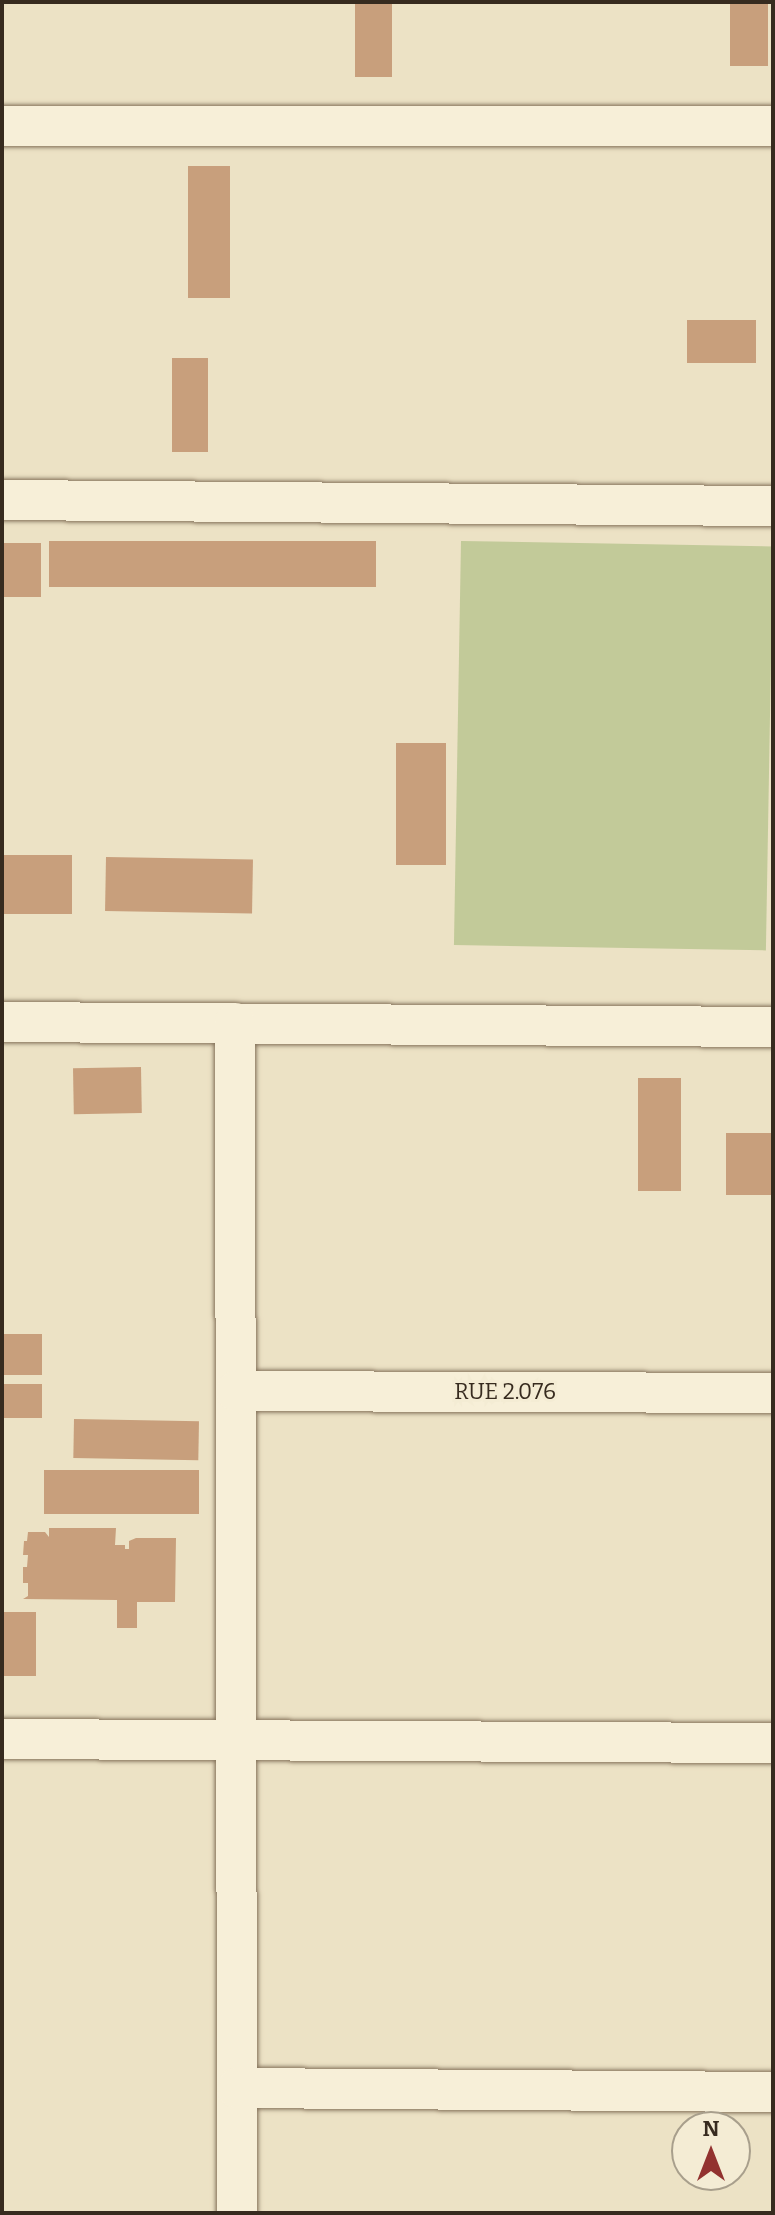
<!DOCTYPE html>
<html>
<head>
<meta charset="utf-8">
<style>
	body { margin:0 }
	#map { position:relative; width:775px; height:2215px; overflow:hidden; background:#ece2c5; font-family:Bitter,serif }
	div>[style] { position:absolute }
	.green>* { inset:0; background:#c2ca99; transform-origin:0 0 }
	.building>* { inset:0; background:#c89f7c; transform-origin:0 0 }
	.roads { filter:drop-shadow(0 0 2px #86745c) drop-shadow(0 0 2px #86745c) }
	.street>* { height:40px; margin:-20px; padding:0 20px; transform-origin:20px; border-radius:20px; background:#f7efd8 }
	span { translate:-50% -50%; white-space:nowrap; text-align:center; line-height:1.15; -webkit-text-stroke:6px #f4ecd4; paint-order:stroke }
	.street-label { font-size:22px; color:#372b1f }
	.frame { position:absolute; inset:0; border:4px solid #372b1f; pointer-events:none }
	.north { position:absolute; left:671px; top:2111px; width:80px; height:80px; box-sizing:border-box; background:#f4ecd4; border:2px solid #a89f8c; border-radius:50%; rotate:0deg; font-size:22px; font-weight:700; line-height:32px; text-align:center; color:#372b1f }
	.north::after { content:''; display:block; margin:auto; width:28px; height:36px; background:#92322f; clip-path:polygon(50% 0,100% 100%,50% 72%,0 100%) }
</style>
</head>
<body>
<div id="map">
	<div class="green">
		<i style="left:461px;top:541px;width:312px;height:404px;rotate:1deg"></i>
	</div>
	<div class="building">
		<i style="left:355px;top:2px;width:37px;height:75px"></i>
		<i style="left:730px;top:2px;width:38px;height:64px"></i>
		<i style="left:188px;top:166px;width:42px;height:132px"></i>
		<i style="left:687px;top:320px;width:69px;height:43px"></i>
		<i style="left:172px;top:358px;width:36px;height:94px"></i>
		<i style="left:49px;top:541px;width:327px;height:46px"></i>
		<i style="left:2px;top:543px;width:39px;height:54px"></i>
		<i style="left:396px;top:743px;width:50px;height:122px"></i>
		<i style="left:2px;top:855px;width:70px;height:59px"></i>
		<i style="left:106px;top:857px;width:147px;height:54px;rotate:1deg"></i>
		<i style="left:141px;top:1067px;width:46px;height:68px;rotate:89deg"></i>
		<i style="left:638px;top:1078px;width:43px;height:113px"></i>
		<i style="left:726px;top:1133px;width:47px;height:62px"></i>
		<i style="left:2px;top:1334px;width:40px;height:41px"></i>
		<i style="left:2px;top:1384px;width:40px;height:34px"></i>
		<i style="left:74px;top:1419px;width:125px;height:39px;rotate:1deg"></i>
		<i style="left:199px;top:1470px;width:44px;height:155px;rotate:90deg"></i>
		<i style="clip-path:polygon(49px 1528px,116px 1528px,115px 1545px,125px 1545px,125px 1549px,129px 1549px,129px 1541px,136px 1538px,176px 1538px,175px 1602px,137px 1602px,137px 1628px,117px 1628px,117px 1600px,23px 1599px,28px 1596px,28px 1583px,23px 1583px,23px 1567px,27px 1567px,28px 1555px,23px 1555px,24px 1541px,27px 1541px,28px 1532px,45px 1532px,49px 1537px)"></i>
		<i style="left:2px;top:1612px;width:34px;height:64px"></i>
	</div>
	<div class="roads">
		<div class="street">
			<i style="left:2px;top:126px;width:771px"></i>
			<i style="left:2px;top:500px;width:771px;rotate:0.45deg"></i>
			<i style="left:2px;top:1022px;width:771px;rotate:0.37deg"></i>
			<i style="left:235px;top:1023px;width:1190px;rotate:89.9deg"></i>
			<i style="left:236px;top:1391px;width:537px;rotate:0.21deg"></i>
			<i style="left:2px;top:1739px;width:771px;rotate:0.3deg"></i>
			<i style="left:237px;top:2088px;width:536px;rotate:0.43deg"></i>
		</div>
	</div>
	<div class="street-label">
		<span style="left:505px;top:1392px">RUE 2.076</span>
	</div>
	<div class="frame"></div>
	<div class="north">N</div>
</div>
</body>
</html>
